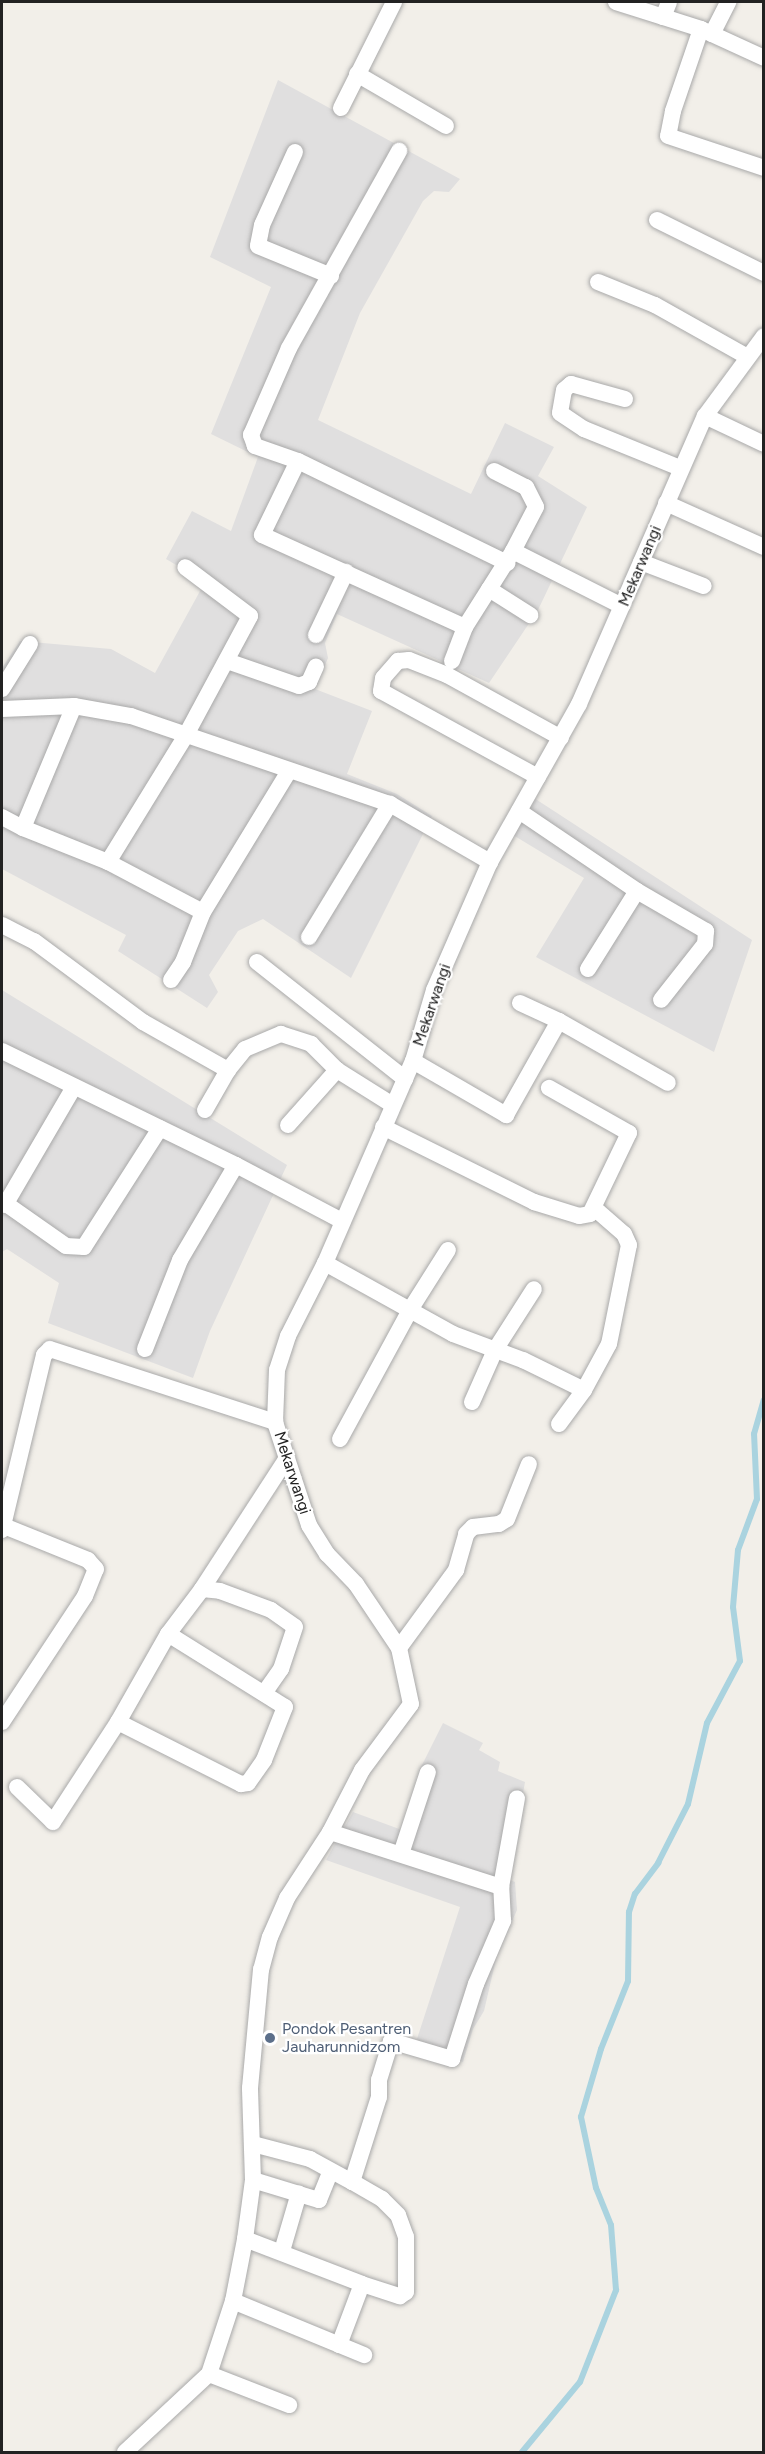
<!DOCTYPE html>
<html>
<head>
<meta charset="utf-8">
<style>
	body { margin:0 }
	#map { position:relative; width:765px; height:2454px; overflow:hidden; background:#f2efe9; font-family:Figtree,sans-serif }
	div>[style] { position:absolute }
	.residential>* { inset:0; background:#e0dfdf }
	.stream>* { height:6px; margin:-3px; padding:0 3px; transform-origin:3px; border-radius:3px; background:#aad3df }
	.roads { filter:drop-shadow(0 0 2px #a9a9a9) drop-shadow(0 0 2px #a9a9a9) }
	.street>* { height:16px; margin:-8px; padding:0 8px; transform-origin:8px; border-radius:8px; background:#fff }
	.dots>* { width:16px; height:16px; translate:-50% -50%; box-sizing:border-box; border:3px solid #fff; border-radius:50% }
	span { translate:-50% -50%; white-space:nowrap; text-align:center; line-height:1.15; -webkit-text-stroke:4.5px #fff; paint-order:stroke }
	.street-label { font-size:16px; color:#222 }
	.service-label { font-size:16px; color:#4e5e75 }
	.left { translate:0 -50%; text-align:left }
	.frame { position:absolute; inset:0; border:3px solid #222; pointer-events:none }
</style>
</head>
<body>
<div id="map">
	<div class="residential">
		<i style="clip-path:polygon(278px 80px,460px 179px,449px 192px,434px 191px,423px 201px,360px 313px,318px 420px,471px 494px,505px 423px,554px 447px,538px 476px,587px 507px,538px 610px,489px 683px,337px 614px,325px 643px,328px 658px,315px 689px,372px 711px,347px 774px,397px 794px,432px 816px,351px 978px,263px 919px,238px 931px,209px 975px,218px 992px,207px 1008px,118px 951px,126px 935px,2px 869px,2px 668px,20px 641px,111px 649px,155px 673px,205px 582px,166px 559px,192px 511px,231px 531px,258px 457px,211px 434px,271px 287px,210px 257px)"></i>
		<i style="clip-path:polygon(534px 798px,752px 940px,714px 1052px,536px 957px,584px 878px,513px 835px)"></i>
		<i style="clip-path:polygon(2px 990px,287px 1165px,210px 1331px,193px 1378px,48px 1323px,59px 1283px,7px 1249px,2px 1252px)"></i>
		<i style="clip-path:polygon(443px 1723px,483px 1743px,479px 1750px,500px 1762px,498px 1771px,525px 1782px,508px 1879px,515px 1882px,517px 1910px,497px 1955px,484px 2011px,473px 2029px,463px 2062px,415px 2045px,460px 1907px,326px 1860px,353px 1812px,402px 1830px,420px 1769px)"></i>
	</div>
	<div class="stream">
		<i style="left:522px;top:2452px;width:91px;rotate:-50.4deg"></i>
		<i style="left:580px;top:2382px;width:99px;rotate:-68.6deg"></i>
		<i style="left:616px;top:2290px;width:65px;rotate:-94.4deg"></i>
		<i style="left:611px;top:2225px;width:40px;rotate:-112deg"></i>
		<i style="left:596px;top:2188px;width:73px;rotate:-101.9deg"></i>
		<i style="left:581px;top:2117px;width:71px;rotate:-73.6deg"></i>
		<i style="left:601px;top:2049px;width:73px;rotate:-68.3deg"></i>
		<i style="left:628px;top:1981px;width:69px;rotate:-89.2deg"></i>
		<i style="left:629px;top:1912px;width:19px;rotate:-72deg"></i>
		<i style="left:635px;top:1894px;width:39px;rotate:-53deg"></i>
		<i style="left:658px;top:1863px;width:66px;rotate:-63deg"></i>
		<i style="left:688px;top:1804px;width:83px;rotate:-76.8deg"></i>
		<i style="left:707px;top:1723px;width:70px;rotate:-62deg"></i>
		<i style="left:740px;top:1661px;width:54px;rotate:-97.4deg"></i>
		<i style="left:733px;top:1607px;width:57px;rotate:-85deg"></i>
		<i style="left:738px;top:1550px;width:54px;rotate:-69.6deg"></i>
		<i style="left:757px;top:1499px;width:65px;rotate:-92.6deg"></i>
		<i style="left:754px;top:1434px;width:35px;rotate:-74deg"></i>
	</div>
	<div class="roads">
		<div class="street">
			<i style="left:616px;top:2px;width:89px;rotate:17.6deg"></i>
			<i style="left:701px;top:29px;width:69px;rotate:24.7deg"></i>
			<i style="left:663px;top:17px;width:16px;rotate:-68deg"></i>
			<i style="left:701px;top:29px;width:87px;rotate:108.9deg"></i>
			<i style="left:673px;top:111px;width:25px;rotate:101deg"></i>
			<i style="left:668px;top:136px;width:101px;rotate:18.4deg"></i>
			<i style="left:712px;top:34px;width:36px;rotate:-63deg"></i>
			<i style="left:357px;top:74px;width:103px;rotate:30.3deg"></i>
			<i style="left:341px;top:108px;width:119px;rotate:-63.4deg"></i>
			<i style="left:295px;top:152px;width:80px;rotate:114.3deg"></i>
			<i style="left:262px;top:225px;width:21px;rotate:101deg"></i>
			<i style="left:258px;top:246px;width:79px;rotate:22.3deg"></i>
			<i style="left:657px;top:220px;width:119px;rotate:26.4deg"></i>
			<i style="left:598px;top:282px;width:61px;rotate:22deg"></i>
			<i style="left:655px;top:305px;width:104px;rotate:29.3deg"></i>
			<i style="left:625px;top:399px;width:56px;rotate:-164.5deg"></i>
			<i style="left:571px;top:384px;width:9px;rotate:139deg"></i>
			<i style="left:564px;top:390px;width:23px;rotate:100deg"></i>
			<i style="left:560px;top:413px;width:29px;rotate:34deg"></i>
			<i style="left:584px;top:429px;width:104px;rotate:22.1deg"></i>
			<i style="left:705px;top:416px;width:65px;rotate:25.4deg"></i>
			<i style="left:298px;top:461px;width:46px;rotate:-160.8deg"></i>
			<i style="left:255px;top:446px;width:12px;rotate:-110deg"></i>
			<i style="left:251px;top:435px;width:95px;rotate:-66.4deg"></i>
			<i style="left:289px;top:348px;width:226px;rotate:-60.8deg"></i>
			<i style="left:494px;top:471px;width:36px;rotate:27deg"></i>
			<i style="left:526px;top:487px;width:22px;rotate:63deg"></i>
			<i style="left:536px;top:507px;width:50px;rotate:117.6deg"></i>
			<i style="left:666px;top:503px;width:107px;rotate:24.2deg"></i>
			<i style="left:641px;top:562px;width:67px;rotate:20.9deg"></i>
			<i style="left:489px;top:589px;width:49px;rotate:32.4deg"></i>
			<i style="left:465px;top:627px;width:223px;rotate:-155.6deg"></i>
			<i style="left:262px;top:535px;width:82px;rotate:-64.1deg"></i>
			<i style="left:298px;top:461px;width:233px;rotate:26deg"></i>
			<i style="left:316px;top:635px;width:70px;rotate:-64.5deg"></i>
			<i style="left:227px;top:661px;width:76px;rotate:19.1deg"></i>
			<i style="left:299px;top:686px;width:11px;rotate:-22deg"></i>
			<i style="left:309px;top:682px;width:17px;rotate:-66deg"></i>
			<i style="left:452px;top:661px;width:36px;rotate:-69deg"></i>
			<i style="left:465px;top:627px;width:90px;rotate:-57.7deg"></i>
			<i style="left:513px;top:551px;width:122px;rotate:26.8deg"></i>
			<i style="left:2px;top:689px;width:53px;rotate:-58.1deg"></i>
			<i style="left:74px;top:706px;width:132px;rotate:112.7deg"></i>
			<i style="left:23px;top:828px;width:92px;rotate:21.8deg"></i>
			<i style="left:108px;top:862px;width:107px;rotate:27.8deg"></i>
			<i style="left:2px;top:709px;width:72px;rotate:-2.4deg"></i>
			<i style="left:74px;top:706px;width:58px;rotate:10deg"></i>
			<i style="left:131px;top:716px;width:274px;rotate:18.8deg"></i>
			<i style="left:390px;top:804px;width:116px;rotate:30.1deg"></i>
			<i style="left:538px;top:777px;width:179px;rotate:-151.3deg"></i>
			<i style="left:381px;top:691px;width:13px;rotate:-81deg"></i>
			<i style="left:383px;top:678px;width:23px;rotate:-49deg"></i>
			<i style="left:398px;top:661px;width:11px;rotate:-5deg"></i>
			<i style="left:409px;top:660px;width:41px;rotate:21.5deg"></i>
			<i style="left:447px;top:675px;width:130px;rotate:28.9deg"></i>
			<i style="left:519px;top:811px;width:143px;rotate:34.1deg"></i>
			<i style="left:637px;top:891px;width:80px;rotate:30.1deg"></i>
			<i style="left:706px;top:931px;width:13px;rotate:94deg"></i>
			<i style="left:705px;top:944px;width:71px;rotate:128.2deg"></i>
			<i style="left:2px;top:817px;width:24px;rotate:28deg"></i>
			<i style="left:108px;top:862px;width:149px;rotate:-58.4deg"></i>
			<i style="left:186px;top:735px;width:135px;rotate:-61.7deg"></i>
			<i style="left:250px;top:616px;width:81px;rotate:-143deg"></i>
			<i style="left:2px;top:925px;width:36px;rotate:27deg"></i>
			<i style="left:34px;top:941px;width:136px;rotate:36.6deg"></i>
			<i style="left:143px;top:1022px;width:98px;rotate:29.5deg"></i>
			<i style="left:228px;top:1070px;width:27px;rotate:-51deg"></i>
			<i style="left:245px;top:1049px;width:39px;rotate:-23deg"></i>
			<i style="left:281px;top:1034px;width:32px;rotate:18deg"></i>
			<i style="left:311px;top:1044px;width:37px;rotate:45deg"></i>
			<i style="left:337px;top:1070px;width:64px;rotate:32.2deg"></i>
			<i style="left:309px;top:937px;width:156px;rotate:-58.7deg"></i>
			<i style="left:257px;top:962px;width:189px;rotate:38.3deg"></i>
			<i style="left:588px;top:969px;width:92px;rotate:-57.9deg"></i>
			<i style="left:171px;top:980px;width:22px;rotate:-56deg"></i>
			<i style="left:183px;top:962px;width:54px;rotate:-68.2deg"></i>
			<i style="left:203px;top:912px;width:165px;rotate:-58.6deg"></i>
			<i style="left:520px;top:1003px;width:43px;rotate:24.8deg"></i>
			<i style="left:2px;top:1051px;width:260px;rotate:26deg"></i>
			<i style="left:236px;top:1165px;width:120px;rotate:27.8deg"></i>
			<i style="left:413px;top:1061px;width:108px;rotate:30.1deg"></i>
			<i style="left:506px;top:1115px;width:108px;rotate:-60.6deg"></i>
			<i style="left:559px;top:1021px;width:125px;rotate:29.6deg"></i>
			<i style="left:205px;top:1110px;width:46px;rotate:-60.1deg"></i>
			<i style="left:288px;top:1125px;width:74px;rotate:-48.3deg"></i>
			<i style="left:383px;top:1127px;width:169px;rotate:26.4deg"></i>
			<i style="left:534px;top:1202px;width:47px;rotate:17.3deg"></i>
			<i style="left:579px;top:1216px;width:11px;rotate:-10deg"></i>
			<i style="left:590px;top:1214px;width:90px;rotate:-64.3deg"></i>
			<i style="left:629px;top:1133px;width:92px;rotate:-150.6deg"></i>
			<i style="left:2px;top:1201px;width:78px;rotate:35.1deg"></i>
			<i style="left:66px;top:1246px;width:18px;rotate:3deg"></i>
			<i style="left:84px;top:1247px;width:141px;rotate:-57.4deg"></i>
			<i style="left:5px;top:1205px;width:137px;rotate:-59.7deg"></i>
			<i style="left:325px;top:1263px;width:146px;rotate:29deg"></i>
			<i style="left:453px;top:1334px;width:75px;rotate:20.4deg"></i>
			<i style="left:523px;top:1360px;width:68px;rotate:26.2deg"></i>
			<i style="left:584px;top:1390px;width:52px;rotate:-61.5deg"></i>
			<i style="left:609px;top:1344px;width:101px;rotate:-78.6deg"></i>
			<i style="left:629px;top:1245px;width:12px;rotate:-114deg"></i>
			<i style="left:624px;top:1234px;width:38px;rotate:-139deg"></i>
			<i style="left:145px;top:1349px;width:96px;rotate:-68.5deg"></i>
			<i style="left:180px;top:1260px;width:110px;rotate:-59.5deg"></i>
			<i style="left:472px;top:1402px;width:57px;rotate:-66.1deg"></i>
			<i style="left:495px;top:1350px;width:72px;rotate:-57.4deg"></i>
			<i style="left:559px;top:1424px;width:42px;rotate:-53.7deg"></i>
			<i style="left:340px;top:1439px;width:147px;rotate:-61.5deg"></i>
			<i style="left:410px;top:1310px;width:71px;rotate:-57.7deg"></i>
			<i style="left:2px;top:1530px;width:180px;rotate:-76.5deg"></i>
			<i style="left:44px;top:1355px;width:8px;rotate:-45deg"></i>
			<i style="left:50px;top:1349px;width:237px;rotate:18deg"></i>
			<i style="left:202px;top:1589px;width:18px;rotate:6deg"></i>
			<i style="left:220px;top:1591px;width:54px;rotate:20.4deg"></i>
			<i style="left:271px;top:1610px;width:29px;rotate:35deg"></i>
			<i style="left:295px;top:1627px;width:44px;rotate:108.4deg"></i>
			<i style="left:281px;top:1669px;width:28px;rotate:125deg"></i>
			<i style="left:399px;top:1648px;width:97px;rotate:-53.8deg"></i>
			<i style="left:456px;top:1570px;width:37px;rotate:-74deg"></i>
			<i style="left:466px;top:1534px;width:10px;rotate:-45deg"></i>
			<i style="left:473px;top:1527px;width:26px;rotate:-7deg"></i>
			<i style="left:499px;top:1524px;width:9px;rotate:-32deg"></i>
			<i style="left:507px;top:1519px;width:59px;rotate:-68.2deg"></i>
			<i style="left:2px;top:1722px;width:151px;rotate:-56.6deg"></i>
			<i style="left:85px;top:1596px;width:29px;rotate:-68deg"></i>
			<i style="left:96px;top:1569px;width:12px;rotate:-132deg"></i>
			<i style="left:88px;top:1560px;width:91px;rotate:-158deg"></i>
			<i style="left:118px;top:1722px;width:138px;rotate:26.8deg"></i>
			<i style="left:241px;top:1784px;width:7px;rotate:-8deg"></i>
			<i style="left:248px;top:1783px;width:28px;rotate:-55deg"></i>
			<i style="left:264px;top:1760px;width:57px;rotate:-68.4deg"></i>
			<i style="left:285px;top:1707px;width:138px;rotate:-148deg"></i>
			<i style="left:17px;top:1787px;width:50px;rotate:44.2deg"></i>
			<i style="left:53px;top:1822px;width:119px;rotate:-57deg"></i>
			<i style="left:118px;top:1722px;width:101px;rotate:-60.4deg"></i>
			<i style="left:168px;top:1634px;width:56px;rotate:-52.9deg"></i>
			<i style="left:202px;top:1589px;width:156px;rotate:-57deg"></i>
			<i style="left:330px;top:1832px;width:180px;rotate:17.8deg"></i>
			<i style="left:401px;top:1854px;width:86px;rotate:-71.8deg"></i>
			<i style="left:253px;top:2144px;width:59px;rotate:14.7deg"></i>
			<i style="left:310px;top:2159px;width:48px;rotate:28.7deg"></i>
			<i style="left:253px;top:2180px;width:69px;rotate:16.9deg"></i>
			<i style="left:319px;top:2200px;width:31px;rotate:-68deg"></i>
			<i style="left:245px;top:2239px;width:125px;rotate:21deg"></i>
			<i style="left:362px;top:2284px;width:40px;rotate:18deg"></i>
			<i style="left:400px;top:2296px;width:7px;rotate:-34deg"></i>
			<i style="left:406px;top:2292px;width:55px;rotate:-90deg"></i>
			<i style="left:406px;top:2237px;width:23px;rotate:-110deg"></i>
			<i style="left:398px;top:2215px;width:23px;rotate:-135deg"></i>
			<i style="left:382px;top:2199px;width:34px;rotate:-150deg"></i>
			<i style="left:352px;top:2182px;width:89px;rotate:-72.4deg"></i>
			<i style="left:379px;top:2097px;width:17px;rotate:-90deg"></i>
			<i style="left:379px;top:2080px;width:41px;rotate:-72.9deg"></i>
			<i style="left:391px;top:2041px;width:64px;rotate:16.4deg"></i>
			<i style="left:452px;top:2059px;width:79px;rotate:-72.3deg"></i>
			<i style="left:476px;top:1984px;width:69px;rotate:-66.8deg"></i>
			<i style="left:503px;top:1921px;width:34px;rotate:-93deg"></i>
			<i style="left:501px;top:1887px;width:90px;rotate:-79.8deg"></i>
			<i style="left:282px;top:2251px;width:60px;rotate:-73.7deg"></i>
			<i style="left:233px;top:2301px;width:142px;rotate:22.4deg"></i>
			<i style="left:339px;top:2345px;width:65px;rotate:-69.3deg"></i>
			<i style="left:209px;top:2374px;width:86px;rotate:21.2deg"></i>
			<i style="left:125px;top:2452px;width:115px;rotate:-42.9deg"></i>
			<i style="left:209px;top:2374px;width:77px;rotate:-71.8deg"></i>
			<i style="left:233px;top:2301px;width:63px;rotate:-79deg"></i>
			<i style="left:245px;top:2239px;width:60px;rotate:-82.3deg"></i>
			<i style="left:253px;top:2180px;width:92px;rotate:-91.9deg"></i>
			<i style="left:250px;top:2088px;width:119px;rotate:-84.7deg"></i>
			<i style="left:261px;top:1970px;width:34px;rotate:-75deg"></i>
			<i style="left:270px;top:1937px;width:43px;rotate:-66.4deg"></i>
			<i style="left:287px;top:1898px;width:79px;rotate:-56.9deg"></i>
			<i style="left:330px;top:1832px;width:70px;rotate:-62.7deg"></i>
			<i style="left:362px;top:1770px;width:82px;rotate:-53.4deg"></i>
			<i style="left:411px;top:1704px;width:57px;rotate:-102.1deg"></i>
			<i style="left:399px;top:1648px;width:77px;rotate:-123.9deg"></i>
			<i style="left:356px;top:1584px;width:42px;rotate:-134deg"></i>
			<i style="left:327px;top:1554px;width:34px;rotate:-122deg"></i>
			<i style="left:309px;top:1525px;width:108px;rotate:-108.3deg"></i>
			<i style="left:275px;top:1422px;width:52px;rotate:-87.8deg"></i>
			<i style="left:277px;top:1370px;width:36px;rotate:-72deg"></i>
			<i style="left:288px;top:1336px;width:82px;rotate:-63.1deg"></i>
			<i style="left:325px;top:1263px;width:220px;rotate:-66.5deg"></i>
			<i style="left:413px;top:1061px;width:74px;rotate:-73.5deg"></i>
			<i style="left:434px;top:990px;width:140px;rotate:-66.4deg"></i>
			<i style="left:490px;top:862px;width:181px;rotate:-60.6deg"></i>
			<i style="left:579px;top:704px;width:314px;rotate:-66.4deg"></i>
			<i style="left:705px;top:416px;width:99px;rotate:-53.6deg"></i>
		</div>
	</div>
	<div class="dots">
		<i style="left:270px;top:2038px;background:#5c6f8a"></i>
	</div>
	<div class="street-label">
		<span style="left:640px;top:566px;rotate:-67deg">Mekarwangi</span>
		<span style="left:432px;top:1005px;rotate:-71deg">Mekarwangi</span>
		<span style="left:292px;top:1473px;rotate:72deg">Mekarwangi</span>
	</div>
	<div class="service-label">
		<span class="left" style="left:282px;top:2038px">Pondok Pesantren<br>Jauharunnidzom</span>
	</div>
	<div class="frame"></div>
</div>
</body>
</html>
